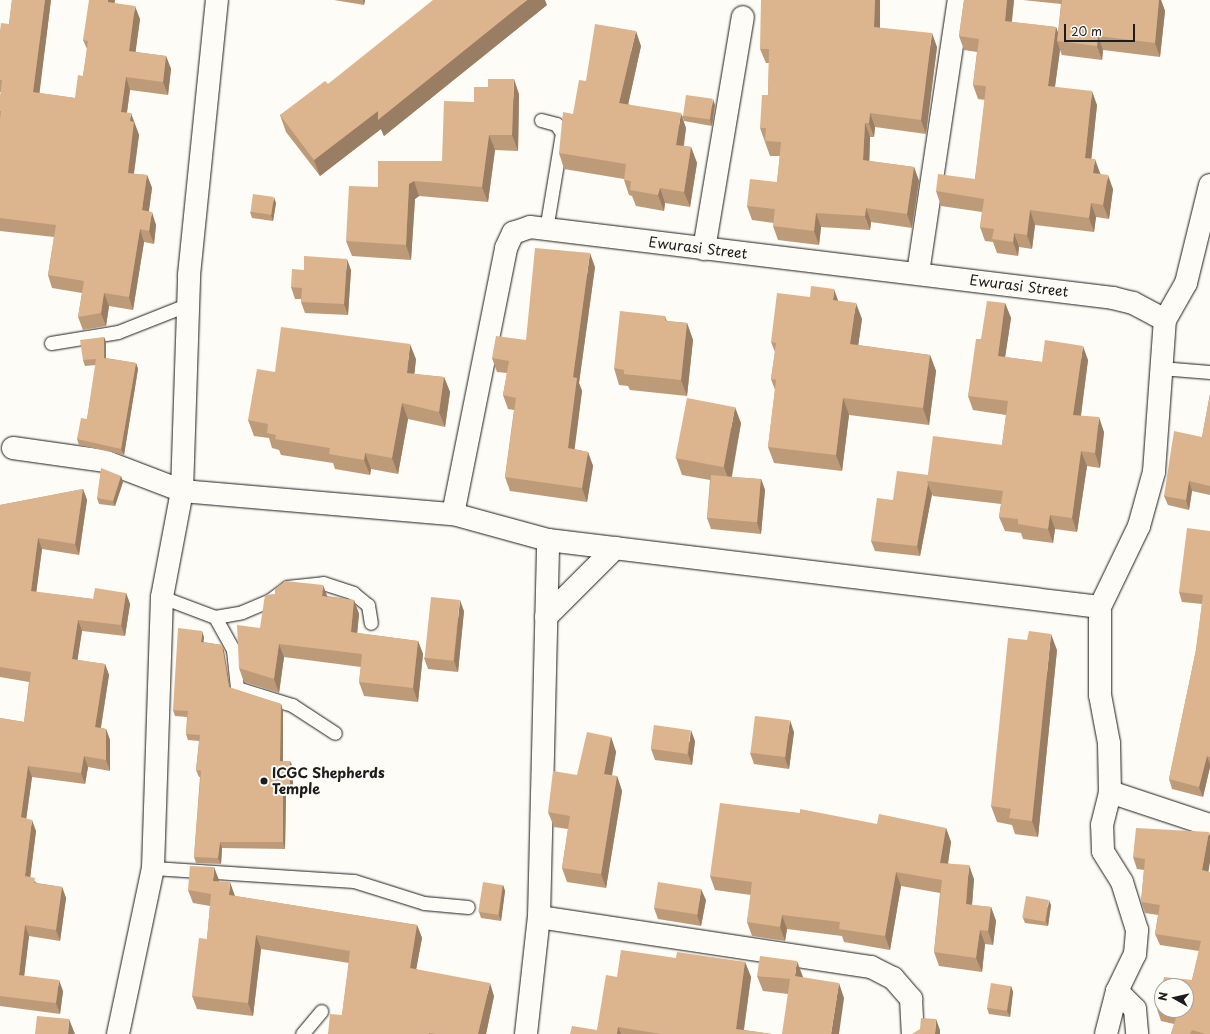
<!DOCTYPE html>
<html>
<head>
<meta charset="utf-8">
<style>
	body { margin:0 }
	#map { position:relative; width:1210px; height:1034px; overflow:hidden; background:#fdfcf7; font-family:"Playpen Sans",sans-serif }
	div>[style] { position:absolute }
	.roads { filter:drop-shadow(0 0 1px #1c1c1c) drop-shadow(0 0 1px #1c1c1c) }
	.lane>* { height:13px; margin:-6.5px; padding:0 6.5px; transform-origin:6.5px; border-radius:6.5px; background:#fdfcf7 }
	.street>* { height:22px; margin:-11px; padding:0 11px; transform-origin:11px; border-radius:11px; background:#fdfcf7 }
	.wall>* { inset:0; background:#bd9b79 }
	.shaded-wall>* { inset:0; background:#9a7e63 }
	.building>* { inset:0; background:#dcb48d; transform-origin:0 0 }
	.dots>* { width:11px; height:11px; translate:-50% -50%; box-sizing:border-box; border:2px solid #fdfcf7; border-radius:50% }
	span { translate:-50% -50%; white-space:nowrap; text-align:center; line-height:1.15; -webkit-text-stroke:4px #fdfcf7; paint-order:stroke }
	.street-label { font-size:14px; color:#1c1c1c }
	.poi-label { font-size:14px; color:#1c1c1c; font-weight:700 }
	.left { translate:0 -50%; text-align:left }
	.north { position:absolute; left:1154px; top:978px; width:40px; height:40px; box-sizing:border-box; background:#fdfcf7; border:1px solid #a3a29f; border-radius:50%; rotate:278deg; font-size:11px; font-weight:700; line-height:16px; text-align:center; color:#1c1c1c }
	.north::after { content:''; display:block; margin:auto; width:14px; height:18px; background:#1c1c1c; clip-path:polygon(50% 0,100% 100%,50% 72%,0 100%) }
	.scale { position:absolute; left:1064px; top:24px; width:71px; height:18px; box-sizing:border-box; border:2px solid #1c1c1c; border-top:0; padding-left:5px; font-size:12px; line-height:14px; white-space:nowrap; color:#1c1c1c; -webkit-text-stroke:3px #fdfcf7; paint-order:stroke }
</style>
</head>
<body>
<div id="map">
	<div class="roads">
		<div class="lane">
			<i style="left:541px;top:120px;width:16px;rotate:15deg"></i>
			<i style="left:556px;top:124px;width:11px;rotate:56deg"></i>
			<i style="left:562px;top:133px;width:98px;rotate:99.4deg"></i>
			<i style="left:51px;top:343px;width:68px;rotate:-9.3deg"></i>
			<i style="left:118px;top:332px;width:76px;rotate:-21.5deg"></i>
			<i style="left:1161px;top:368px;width:49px;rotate:4.7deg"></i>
			<i style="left:162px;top:597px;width:57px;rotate:20.7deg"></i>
			<i style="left:215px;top:617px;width:38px;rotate:61deg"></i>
			<i style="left:233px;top:650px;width:38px;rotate:84deg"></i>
			<i style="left:237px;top:688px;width:58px;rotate:17.2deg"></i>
			<i style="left:292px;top:705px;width:51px;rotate:33.1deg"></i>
			<i style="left:215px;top:617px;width:27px;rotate:-10deg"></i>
			<i style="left:242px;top:612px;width:30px;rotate:-23deg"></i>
			<i style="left:270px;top:600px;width:21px;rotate:-37deg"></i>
			<i style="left:287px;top:587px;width:36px;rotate:-6deg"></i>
			<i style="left:323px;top:583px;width:32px;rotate:18deg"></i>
			<i style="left:353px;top:593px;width:19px;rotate:39deg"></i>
			<i style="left:368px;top:605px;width:18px;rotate:81deg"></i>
			<i style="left:153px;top:868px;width:201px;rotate:3.7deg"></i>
			<i style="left:354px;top:881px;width:73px;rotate:17.4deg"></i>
			<i style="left:424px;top:903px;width:44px;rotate:5.2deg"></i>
			<i style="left:302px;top:1034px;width:30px;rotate:-50deg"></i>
		</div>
		<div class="street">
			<i style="left:704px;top:249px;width:235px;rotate:-80.5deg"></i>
			<i style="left:918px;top:273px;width:276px;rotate:-81.5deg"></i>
			<i style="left:13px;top:448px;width:92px;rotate:8.1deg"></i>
			<i style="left:104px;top:461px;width:84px;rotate:21deg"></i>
			<i style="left:182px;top:491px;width:272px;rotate:4.9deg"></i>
			<i style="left:453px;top:514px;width:98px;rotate:15.3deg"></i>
			<i style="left:548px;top:540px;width:556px;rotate:6.92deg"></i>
			<i style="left:453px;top:514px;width:271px;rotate:-78.7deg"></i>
			<i style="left:506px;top:248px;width:17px;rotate:-65deg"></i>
			<i style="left:513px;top:233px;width:18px;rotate:-19deg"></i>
			<i style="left:530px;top:227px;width:587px;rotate:6.94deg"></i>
			<i style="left:1113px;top:298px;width:21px;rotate:14deg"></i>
			<i style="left:1133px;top:303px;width:36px;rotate:28deg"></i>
			<i style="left:546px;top:617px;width:98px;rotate:-45deg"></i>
			<i style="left:1110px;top:792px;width:105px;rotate:18.3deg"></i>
			<i style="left:539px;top:917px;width:336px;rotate:8.6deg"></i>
			<i style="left:871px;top:967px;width:25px;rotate:27deg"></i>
			<i style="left:893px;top:978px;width:28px;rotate:49deg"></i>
			<i style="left:911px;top:999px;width:35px;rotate:87deg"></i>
			<i style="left:1117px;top:991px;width:25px;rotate:45deg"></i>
			<i style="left:1135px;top:1009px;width:25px;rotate:85deg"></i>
			<i style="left:118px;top:1034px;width:170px;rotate:-78.1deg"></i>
			<i style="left:153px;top:868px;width:271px;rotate:-88.1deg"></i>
			<i style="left:162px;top:597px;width:108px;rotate:-79.3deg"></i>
			<i style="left:182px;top:491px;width:216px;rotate:-88.1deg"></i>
			<i style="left:189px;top:275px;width:276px;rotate:-84.2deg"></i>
			<i style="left:526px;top:1034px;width:118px;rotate:-83.7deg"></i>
			<i style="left:539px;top:917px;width:377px;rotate:-88.6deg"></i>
			<i style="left:1106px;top:1034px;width:44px;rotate:-75.7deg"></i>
			<i style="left:1117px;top:991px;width:41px;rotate:-64.1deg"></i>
			<i style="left:1135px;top:954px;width:24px;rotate:-85deg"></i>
			<i style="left:1137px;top:930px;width:50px;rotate:-107.4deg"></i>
			<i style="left:1122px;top:882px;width:36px;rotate:-122deg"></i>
			<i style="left:1103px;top:851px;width:26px;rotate:-92deg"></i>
			<i style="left:1102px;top:825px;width:34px;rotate:-76deg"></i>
			<i style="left:1110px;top:792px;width:49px;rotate:-91.2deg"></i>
			<i style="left:1109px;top:743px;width:49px;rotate:-100.6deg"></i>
			<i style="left:1100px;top:695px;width:88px;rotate:-90deg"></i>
			<i style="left:1100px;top:607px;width:90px;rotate:-64.3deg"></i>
			<i style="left:1139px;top:526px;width:56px;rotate:-74.5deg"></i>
			<i style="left:1154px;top:472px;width:152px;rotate:-85.9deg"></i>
			<i style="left:1165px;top:320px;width:43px;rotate:-60.4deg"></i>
			<i style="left:1186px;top:283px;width:101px;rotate:-76.2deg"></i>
		</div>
	</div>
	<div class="wall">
		<i style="clip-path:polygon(12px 0,51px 0,39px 93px,75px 98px,83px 76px,87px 49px,83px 40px,115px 3px,140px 19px,135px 52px,166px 56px,171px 69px,168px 95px,130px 90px,127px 113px,134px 122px,139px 135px,134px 174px,147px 175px,152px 188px,149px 211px,156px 225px,154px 244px,144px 242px,133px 310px,109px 306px,106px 326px,83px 330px,78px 317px,82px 293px,52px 288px,48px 275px,54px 237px,0 231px,0 98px,1px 92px,0 92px,0 31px,9px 24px)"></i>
		<i style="clip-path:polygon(334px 0,365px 0,364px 5px)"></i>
		<i style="clip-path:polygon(880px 0,880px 28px,937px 47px,926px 134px,875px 127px,874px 137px,870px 137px,869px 161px,914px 167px,919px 181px,912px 228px,871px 222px,870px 230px,821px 227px,819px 245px,778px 240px,773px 226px,774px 223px,752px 220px,747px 206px,777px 182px,780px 156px,770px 156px,760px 128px,768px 95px,769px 63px,766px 63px,760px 49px)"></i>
		<i style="clip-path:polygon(964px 0,1014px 0,1012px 22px,1056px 27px,1058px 33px,1061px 4px,1023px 0,1161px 0,1165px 11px,1160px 57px,1103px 50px,1102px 60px,1062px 55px,1060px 50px,1055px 87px,1097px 105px,1091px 159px,1100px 173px,1113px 189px,1109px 219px,1096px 217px,1094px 232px,1035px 225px,1032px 249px,1019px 247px,1018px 256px,997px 253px,993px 242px,985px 241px,980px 227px,982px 212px,941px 206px,936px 191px,975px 179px,985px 100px,978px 99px,973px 85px,977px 52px,964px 50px,959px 36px)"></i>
		<i style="clip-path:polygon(547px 5px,384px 136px,381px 129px,320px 176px,286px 132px,280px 115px,328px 84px)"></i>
		<i style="clip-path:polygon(641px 46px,628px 104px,686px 128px,684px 146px,691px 147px,697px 163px,690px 207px,665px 203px,664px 211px,636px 206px,632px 196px,629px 195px,624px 180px,624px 179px,564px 169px,559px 153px,586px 81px)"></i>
		<i style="clip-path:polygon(519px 94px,518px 151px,495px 150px,488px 202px,419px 196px,415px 199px,411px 260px,352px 256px,346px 241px,378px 187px,442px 161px)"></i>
		<i style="clip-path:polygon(715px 105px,712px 126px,684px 121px,682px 116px)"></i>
		<i style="clip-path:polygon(276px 203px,273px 221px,252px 218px,250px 212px)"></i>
		<i style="clip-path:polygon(595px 267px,579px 383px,582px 391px,574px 449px,588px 452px,593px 466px,587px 502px,510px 491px,505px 477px,514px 410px,508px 409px,503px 395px,507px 373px,497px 372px,492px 358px,526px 340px)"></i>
		<i style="clip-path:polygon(304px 270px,351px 270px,348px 315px,305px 313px,301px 302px,301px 299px,295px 299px,291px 287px)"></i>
		<i style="clip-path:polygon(838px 301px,862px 319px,858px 345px,930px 355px,936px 371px,929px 425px,849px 415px,842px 471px,774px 463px,768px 447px,775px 390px,771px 379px,775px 352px,771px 342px)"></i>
		<i style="clip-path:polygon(1005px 303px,1011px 318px,1005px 357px,1042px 362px,1088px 360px,1081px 416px,1104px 432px,1100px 468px,1087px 466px,1077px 532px,1055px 529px,1053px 543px,1023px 539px,1021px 533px,1005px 531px,999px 517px,1001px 504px,933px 496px,932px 494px,920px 556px,875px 551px,871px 541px,893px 500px,928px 475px,1002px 445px,1006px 415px,973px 410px,968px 396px,981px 339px)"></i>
		<i style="clip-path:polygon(665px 316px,667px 321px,687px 323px,693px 340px,687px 396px,630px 390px,628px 386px,619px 385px,614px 368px)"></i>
		<i style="clip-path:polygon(104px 337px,106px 342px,106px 358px,136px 363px,138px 369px,124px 455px,79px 445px,77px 439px,87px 419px,96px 365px,85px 366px,83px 360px)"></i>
		<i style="clip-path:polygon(416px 359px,414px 374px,444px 377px,450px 392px,445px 427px,408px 419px,398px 474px,371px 469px,370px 475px,335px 469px,333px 463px,281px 455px,279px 450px,272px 448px,269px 438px,254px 436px,248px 420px,275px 372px)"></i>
		<i style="clip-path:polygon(1210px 394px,1210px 495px,1192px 491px,1189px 510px,1168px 505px,1164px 496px,1202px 437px)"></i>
		<i style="clip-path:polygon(741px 423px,732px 477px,761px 479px,765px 490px,761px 534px,711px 529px,707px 518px,710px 480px,682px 475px,676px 458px)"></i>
		<i style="clip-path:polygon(121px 476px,123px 482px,115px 506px,99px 504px,97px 498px)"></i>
		<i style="clip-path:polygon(83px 489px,87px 500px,79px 555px,42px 549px,36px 592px,93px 599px,126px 593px,130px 604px,125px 636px,82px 631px,77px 660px,105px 664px,109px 675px,101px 728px,106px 729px,110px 740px,110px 771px,88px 767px,85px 784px,32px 777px,26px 818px,36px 831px,30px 877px,37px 883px,62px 887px,66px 898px,60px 941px,29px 936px,24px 976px,63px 991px,60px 1014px,0 1006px,0 718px,24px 722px,29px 682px,0 677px,0 505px)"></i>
		<i style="clip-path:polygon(1210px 531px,1210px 767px,1203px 797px,1172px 789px,1169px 779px,1196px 650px,1202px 604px,1182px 602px,1179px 592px)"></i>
		<i style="clip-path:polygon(327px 596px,354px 600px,359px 614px,357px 633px,418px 641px,423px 654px,418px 702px,364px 696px,359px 682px,361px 667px,284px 657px,279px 693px,244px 682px,239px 668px,260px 628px)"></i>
		<i style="clip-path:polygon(464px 611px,458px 672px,428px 669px,424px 658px)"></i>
		<i style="clip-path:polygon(204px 637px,203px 642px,222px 645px,224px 651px,230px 688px,281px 704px,283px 711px,283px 761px,293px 767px,293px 795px,286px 795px,285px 849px,222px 848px,221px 864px,196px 863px,194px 857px,200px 777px,199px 777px,196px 770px,199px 741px,188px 740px,186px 734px,187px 717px,175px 716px,173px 710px)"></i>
		<i style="clip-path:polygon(1057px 650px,1038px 837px,1015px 834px,1012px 825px,997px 822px,991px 806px)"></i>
		<i style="clip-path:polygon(794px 732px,789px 769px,754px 764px,750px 753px)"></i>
		<i style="clip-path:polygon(611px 737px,616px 752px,612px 776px,617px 776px,622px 791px,606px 888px,567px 882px,562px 868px,568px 829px,554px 827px,548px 812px,577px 775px)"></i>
		<i style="clip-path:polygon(695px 741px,692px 765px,655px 760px,651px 749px)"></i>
		<i style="clip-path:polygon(877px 824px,946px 828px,951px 842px,948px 863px,974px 879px,972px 905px,991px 907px,996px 921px,993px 945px,985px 944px,982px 972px,939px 966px,934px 952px,940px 893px,901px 886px,890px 950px,844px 942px,842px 936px,787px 929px,785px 941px,752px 936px,747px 922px,751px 895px,715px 890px,710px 876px)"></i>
		<i style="clip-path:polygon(1210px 836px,1210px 861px,1208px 871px,1210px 1034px,1171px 1034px,1174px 1024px,1161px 1021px,1157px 1009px,1192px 980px,1199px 951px,1160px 945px,1155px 934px,1158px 915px,1145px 913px,1141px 902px,1144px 870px,1137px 869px,1133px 857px)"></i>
		<i style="clip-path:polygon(219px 880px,219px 882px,235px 896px,417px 925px,422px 938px,416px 969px,494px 996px,486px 1034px,328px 1034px,342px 1015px,349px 963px,261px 949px,253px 1016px,197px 1009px,192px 996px,207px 939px,210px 906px,193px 903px,188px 890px)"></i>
		<i style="clip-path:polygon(503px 885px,505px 891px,501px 921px,481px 918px,479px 912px)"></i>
		<i style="clip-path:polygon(706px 900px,701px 926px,658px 919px,654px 908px)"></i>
		<i style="clip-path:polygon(1051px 905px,1048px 926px,1025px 923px,1023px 918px)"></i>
		<i style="clip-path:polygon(676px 958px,745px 962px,751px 977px,744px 1030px,772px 1034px,570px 1034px,597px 1030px,617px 977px)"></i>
		<i style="clip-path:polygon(757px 976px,803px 977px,802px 978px,844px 998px,788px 994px,763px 991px)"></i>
		<i style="clip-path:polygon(1011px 986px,1013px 992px,1010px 1017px,989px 1014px,987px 1008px)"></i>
	</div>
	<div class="shaded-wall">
		<i style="clip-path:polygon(45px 0,51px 0,38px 105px,33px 92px)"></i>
		<i style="clip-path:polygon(108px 0,115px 0,113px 15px,108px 2px)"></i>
		<i style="clip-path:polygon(363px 0,365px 0,364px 5px)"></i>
		<i style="clip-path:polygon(527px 0,545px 0,547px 5px,384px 136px,381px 129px,320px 176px,314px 160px,378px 111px)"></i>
		<i style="clip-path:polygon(875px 0,880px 0,880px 41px,874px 27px)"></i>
		<i style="clip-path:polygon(1007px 0,1014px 0,1010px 35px,1005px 21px)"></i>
		<i style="clip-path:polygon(1159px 0,1161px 0,1165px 11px,1160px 57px,1155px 43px)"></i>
		<i style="clip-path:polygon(135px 6px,140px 19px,134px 64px,129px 51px)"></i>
		<i style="clip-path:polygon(1056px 27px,1061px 41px,1057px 41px,1060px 50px,1053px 100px,1048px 86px)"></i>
		<i style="clip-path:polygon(636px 31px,641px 46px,625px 119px,619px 103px)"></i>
		<i style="clip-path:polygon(932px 33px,937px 47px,926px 134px,921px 120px)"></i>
		<i style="clip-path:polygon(1098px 36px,1103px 50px,1102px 60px,1097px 46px)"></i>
		<i style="clip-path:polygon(166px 56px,171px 69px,168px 95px,163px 82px)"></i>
		<i style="clip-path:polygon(126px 77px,130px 90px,125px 125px,121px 112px)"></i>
		<i style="clip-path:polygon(514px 79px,519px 94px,518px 151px,512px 135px)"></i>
		<i style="clip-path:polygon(1092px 91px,1097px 105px,1090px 172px,1085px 158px)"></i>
		<i style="clip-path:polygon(713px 99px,715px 105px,712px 126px,710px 120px)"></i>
		<i style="clip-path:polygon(131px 113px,139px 135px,132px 186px,128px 173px,130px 121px)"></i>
		<i style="clip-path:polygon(681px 113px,686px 128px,681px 160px,676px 145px)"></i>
		<i style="clip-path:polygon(870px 113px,875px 127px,874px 137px,869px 123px)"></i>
		<i style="clip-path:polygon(865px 123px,870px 137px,869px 174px,863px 160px)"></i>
		<i style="clip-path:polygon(489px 135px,495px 150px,488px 202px,482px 187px)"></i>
		<i style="clip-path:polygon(691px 147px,697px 163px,690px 207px,684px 192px)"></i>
		<i style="clip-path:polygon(1095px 159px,1100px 173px,1098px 187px,1093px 173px)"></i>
		<i style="clip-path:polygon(914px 167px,919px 181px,912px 228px,907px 214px)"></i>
		<i style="clip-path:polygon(147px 175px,152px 188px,147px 223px,142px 210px)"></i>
		<i style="clip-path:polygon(1108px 175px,1113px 189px,1109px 219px,1103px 205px)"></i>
		<i style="clip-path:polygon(414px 181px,419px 196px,415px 199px,411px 260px,406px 245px,409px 184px)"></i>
		<i style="clip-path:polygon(660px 188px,665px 203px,664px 211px,658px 195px)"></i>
		<i style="clip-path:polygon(274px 197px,276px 203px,273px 221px,271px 215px)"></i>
		<i style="clip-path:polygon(1091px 203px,1096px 217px,1094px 232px,1089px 218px)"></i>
		<i style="clip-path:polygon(866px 208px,871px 222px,870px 230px,865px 216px)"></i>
		<i style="clip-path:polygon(1030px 210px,1035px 225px,1032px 249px,1027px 235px)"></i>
		<i style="clip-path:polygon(152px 212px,156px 225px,154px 244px,149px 231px)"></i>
		<i style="clip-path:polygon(816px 213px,821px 227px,819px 245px,814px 231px)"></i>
		<i style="clip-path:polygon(140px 229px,144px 242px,133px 310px,129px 297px)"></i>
		<i style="clip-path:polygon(1014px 233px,1019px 247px,1018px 256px,1013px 242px)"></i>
		<i style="clip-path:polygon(590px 253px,595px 267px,579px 383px,582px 391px,573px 462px,568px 448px,573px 377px)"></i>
		<i style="clip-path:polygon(347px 259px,351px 270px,348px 315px,344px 304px)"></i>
		<i style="clip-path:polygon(834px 289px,840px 306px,833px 300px)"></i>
		<i style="clip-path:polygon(104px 293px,109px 306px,106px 326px,101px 313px)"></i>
		<i style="clip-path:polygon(856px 303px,862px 319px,856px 361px,850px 344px)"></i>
		<i style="clip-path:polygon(1005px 303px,1011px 318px,1003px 371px,998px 356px)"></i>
		<i style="clip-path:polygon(687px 323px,693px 340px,687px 396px,681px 380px)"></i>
		<i style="clip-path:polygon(104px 337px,106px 342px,106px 363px,104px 358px)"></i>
		<i style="clip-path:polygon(410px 344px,416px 359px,413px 388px,407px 373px)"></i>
		<i style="clip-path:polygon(1083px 346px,1088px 360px,1079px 429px,1073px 415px)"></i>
		<i style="clip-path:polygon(930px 355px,936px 371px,929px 425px,923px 408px)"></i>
		<i style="clip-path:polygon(136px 363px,138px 369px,124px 455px,121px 449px)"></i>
		<i style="clip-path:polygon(444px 377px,450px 392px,445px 427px,439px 412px)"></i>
		<i style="clip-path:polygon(843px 398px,849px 415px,842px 471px,836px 455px)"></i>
		<i style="clip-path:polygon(402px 403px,408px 419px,398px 474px,392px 458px)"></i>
		<i style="clip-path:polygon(735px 407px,741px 423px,730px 484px,724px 467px)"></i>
		<i style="clip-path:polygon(1099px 417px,1104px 432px,1100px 468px,1095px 453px)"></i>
		<i style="clip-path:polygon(1081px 451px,1087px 466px,1077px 532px,1072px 518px)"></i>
		<i style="clip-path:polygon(588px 452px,593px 466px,587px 502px,582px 488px)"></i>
		<i style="clip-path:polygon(365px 453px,371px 469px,370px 475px,364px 460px)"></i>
		<i style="clip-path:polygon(121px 476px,123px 482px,115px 506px,113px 501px)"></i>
		<i style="clip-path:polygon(761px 479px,765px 490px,761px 534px,757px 523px)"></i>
		<i style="clip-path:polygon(1189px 481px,1192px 491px,1189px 510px,1186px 500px)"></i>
		<i style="clip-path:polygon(928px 484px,932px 494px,920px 556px,917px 546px)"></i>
		<i style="clip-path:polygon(83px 489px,87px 500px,79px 555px,75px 544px)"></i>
		<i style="clip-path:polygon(1050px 515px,1055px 529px,1053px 543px,1048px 529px)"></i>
		<i style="clip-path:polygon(38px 538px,42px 549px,35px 602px,31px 591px)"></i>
		<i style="clip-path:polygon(323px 585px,328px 598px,322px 596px)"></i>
		<i style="clip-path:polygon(126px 593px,130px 604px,125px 636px,121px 625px)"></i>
		<i style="clip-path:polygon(354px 600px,359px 614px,356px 646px,351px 632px)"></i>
		<i style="clip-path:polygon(460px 600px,464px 611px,458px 672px,454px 661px)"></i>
		<i style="clip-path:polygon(78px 620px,82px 631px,76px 670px,72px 659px)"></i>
		<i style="clip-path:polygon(202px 631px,204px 637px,203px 648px,201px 642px)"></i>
		<i style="clip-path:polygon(1051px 634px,1057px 650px,1038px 837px,1032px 821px)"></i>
		<i style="clip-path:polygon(418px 641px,423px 654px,418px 702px,413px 688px)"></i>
		<i style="clip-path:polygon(279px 644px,284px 657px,279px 693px,274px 679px)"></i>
		<i style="clip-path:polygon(222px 645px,224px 651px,231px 693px,229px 687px)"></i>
		<i style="clip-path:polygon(105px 664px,109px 675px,99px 738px,95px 727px)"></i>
		<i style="clip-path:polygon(281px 704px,283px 711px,283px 767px,280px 761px)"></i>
		<i style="clip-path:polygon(790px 720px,794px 732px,789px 769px,785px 758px)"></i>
		<i style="clip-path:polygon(106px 729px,110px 740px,110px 771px,106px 760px)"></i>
		<i style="clip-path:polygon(691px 730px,695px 741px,692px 765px,688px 754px)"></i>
		<i style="clip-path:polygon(611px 737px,616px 752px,609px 789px,604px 774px)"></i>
		<i style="clip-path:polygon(84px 756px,88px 767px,85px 784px,81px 773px)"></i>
		<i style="clip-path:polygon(1207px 756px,1210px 765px,1210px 767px,1203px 797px,1199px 787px)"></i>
		<i style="clip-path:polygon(290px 761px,293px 767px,293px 795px,290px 789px)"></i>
		<i style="clip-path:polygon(28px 766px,32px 777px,25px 828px,21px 817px)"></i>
		<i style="clip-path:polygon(617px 776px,622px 791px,606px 888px,601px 874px)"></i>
		<i style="clip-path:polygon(283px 789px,286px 795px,285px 849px,283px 842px)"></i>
		<i style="clip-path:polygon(32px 820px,36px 831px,29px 887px,25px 876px)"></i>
		<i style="clip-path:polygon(946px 828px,951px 842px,946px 877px,940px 863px)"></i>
		<i style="clip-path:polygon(1209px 832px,1210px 836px,1210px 861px,1207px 882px,1202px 870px)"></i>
		<i style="clip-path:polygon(220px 842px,222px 848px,221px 864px,218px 858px)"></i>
		<i style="clip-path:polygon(969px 865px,974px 879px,971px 918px,966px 904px)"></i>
		<i style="clip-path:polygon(214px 867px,219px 880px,218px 894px,213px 881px)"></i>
		<i style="clip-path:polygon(896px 872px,901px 886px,890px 950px,885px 936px)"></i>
		<i style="clip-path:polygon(230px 882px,235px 896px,229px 895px)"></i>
		<i style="clip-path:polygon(503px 885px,505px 891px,501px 921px,499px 915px)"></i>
		<i style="clip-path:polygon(62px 887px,66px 898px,60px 941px,56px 930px)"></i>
		<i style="clip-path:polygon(701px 889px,706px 900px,701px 926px,697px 915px)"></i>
		<i style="clip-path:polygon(1049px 900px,1051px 905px,1048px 926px,1046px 921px)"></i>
		<i style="clip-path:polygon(991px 907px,996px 921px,993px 945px,988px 931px)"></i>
		<i style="clip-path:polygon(782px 915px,787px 929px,785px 941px,780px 927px)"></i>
		<i style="clip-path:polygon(25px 925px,29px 936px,23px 986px,19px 975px)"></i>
		<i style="clip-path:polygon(417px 925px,422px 938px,414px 981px,410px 968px)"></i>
		<i style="clip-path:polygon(980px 930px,985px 944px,982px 972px,976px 958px)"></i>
		<i style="clip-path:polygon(256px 935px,261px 949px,253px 1016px,248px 1003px)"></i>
		<i style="clip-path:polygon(797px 961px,803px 977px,800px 992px,795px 976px)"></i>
		<i style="clip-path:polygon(745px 962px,751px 977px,743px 1034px,736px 1029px)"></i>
		<i style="clip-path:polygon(59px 980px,63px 991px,60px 1014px,56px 1003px)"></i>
		<i style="clip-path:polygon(490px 983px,494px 996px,486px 1034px,478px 1034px)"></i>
		<i style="clip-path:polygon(839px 983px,844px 998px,839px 1034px,831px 1034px)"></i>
		<i style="clip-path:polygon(1011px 986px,1013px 992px,1010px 1017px,1007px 1011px)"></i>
		<i style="clip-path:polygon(69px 1019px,75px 1034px,68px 1034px)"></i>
		<i style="clip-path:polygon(936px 1019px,940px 1030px,940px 1034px,935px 1034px)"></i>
		<i style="clip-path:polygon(618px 1027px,621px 1034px,617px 1034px)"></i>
	</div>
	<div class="building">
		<i style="clip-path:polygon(12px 0,45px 0,33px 92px,75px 98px,78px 75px,83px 76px,88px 41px,83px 40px,89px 0,108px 0,108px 2px,135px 6px,129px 51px,166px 56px,163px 82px,126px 77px,121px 112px,131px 113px,130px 121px,134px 122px,128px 173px,147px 175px,142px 210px,152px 212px,149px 231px,140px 229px,129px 297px,104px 293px,101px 313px,78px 317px,84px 281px,48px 275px,56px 225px,0 218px,0 120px,1px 111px,0 111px,0 98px,2px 80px,0 80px,0 31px,1px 23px,9px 24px)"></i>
		<i style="clip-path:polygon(433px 0,527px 0,378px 120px,378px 111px,314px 160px,280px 115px,325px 81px,328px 84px)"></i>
		<i style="clip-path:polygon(761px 0,875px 0,874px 27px,932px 33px,921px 120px,870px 113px,869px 123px,865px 123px,863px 160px,914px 167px,907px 214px,866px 208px,865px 216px,816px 213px,814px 231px,773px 226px,775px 209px,747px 206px,750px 179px,777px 182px,781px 142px,765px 141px,766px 128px,760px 128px,762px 95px,768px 95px,769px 49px,760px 49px)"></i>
		<i style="clip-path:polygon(964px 0,1007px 0,1005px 21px,1056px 27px,1048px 86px,1092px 91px,1085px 158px,1095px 159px,1093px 173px,1108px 175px,1103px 205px,1091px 203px,1089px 218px,1030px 210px,1027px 235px,1014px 233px,1013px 242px,992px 239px,994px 229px,980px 227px,984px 199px,936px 191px,938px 174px,975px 179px,986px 86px,973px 85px,979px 39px,959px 36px)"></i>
		<i style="clip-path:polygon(1062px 0,1159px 0,1155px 43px,1098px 36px,1097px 46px,1057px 41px)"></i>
		<i style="clip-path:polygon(595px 24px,636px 31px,619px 103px,681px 113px,676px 145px,691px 147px,684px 192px,660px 188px,658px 195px,630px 190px,631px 181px,624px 180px,626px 164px,559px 153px,563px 112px,573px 114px,579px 80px,586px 81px)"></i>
		<i style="clip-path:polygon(488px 79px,514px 79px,512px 135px,489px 135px,482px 187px,414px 181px,409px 184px,406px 245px,346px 241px,349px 186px,378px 187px,378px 161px,442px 161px,444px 101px,474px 102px,474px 87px,488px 87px)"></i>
		<i style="left:686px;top:95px;width:27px;height:21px;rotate:8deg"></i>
		<i style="left:253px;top:194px;width:21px;height:18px;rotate:8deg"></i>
		<i style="clip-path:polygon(535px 248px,590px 253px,573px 377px,577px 378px,568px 448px,588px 452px,582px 488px,505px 477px,516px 398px,503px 395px,509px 361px,492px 358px,496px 336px,526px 340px)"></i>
		<i style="clip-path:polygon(304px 256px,347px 259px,344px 304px,301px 302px,302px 288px,291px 287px,292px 269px,304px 270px)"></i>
		<i style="clip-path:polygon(811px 286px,834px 289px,833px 300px,856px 303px,850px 344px,930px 355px,923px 408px,843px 398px,836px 455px,768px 447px,776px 380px,771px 379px,776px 343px,771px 342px,777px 293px,810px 297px)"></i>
		<i style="clip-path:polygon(987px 301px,1005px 303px,998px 356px,1042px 362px,1045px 340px,1083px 346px,1073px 415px,1099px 417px,1095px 453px,1081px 451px,1072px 518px,1050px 515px,1048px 529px,1018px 524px,1018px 519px,999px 517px,1003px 491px,927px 481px,933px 436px,1002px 445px,1008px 401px,968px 396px,976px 339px,981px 339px)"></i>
		<i style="clip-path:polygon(620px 311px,665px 316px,665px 321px,687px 323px,681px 380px,624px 374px,624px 370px,614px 368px)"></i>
		<i style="clip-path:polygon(281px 327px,410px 344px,407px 373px,444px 377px,439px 412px,402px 403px,392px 458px,365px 453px,364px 460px,329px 454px,330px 448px,275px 439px,276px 435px,267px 433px,268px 424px,248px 420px,257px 369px,275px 372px)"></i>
		<i style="clip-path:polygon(104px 337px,104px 358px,136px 363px,121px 449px,77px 439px,81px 418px,87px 419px,96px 359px,83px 360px,80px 340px)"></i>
		<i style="clip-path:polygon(1210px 394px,1210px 486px,1189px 481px,1186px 500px,1164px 496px,1174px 431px,1202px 437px)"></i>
		<i style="left:687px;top:398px;width:49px;height:61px;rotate:11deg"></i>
		<i style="clip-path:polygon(101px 468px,121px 476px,113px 501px,97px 498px)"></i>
		<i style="clip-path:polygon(897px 471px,928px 475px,927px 481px,928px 484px,917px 546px,871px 541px,877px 498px,893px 500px)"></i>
		<i style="left:711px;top:475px;width:50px;height:43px;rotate:5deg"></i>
		<i style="clip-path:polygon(83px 489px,75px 544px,38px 538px,31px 591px,93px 599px,95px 588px,126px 593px,121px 625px,78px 620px,72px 659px,105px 664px,95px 727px,106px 729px,106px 760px,84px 756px,81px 773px,28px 766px,21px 817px,32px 820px,25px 876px,35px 878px,34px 883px,62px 887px,56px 930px,25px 925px,19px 975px,59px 980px,56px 1003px,0 996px,0 718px,24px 722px,31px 672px,0 667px,0 505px)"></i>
		<i style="clip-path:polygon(1187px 528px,1210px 531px,1210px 757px,1207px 756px,1199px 787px,1169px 779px,1196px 650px,1203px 595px,1179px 592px)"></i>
		<i style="clip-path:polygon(285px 581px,323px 585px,322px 596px,354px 600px,351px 632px,418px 641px,413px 688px,359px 682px,362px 654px,279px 644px,274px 679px,239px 668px,237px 625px,260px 628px,265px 595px,275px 594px,275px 589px)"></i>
		<i style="left:431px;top:597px;width:29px;height:61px;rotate:6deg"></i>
		<i style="clip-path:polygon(178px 628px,202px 631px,201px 642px,222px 645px,229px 687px,281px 704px,280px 761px,290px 761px,290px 789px,283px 789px,283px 842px,220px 842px,218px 858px,194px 857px,201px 771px,196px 770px,200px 735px,186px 734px,188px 711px,173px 710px)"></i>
		<i style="clip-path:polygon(1029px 631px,1051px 634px,1032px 821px,1009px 818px,1011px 809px,991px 806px,1008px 638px,1027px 640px)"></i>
		<i style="left:755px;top:716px;width:35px;height:37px;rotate:7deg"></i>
		<i style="left:654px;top:725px;width:37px;height:24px;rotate:8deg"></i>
		<i style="clip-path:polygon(587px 732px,611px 737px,604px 774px,617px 776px,601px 874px,562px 868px,570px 816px,548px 812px,553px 771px,577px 775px)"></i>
		<i style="clip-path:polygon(720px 803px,800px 813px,800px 809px,877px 824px,879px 814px,946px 828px,940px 863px,969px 865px,966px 904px,991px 907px,988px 931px,980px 930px,976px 958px,934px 952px,942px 880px,896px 872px,885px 936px,839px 929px,840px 922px,782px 915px,780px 927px,747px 922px,752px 882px,710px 876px)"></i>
		<i style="clip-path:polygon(evenodd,1136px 828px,1209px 832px,1202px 870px,1210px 872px,1210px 1034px,1205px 1034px,1192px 1030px,1190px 1034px,1171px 1034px,1177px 1014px,1157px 1009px,1164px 977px,1192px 980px,1201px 941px,1155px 934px,1160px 905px,1141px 902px,1145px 859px,1133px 857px,1136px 828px,1162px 986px,1186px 986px,1186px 1010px,1162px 1010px,1162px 986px)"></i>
		<i style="clip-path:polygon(190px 866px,214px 867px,213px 881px,230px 882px,229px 895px,417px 925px,410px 968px,490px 983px,478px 1034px,437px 1034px,429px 1033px,429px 1034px,328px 1034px,330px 1014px,342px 1015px,350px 951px,256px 935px,248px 1003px,192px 996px,199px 938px,207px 939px,211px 894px,188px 890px)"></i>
		<i style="left:483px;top:882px;width:20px;height:30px;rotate:9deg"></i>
		<i style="left:658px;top:882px;width:44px;height:26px;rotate:9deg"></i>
		<i style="left:1026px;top:896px;width:23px;height:22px;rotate:10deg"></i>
		<i style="clip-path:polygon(621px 950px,676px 958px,677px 952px,745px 962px,736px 1029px,772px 1034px,661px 1034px,618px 1027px,617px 1034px,570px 1034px,572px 1026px,597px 1030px,606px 975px,617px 977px)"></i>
		<i style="clip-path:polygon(760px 956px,797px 961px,795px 976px,839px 983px,831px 1034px,782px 1034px,790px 979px,757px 976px)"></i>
		<i style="left:991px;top:983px;width:20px;height:25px;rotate:9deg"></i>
		<i style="clip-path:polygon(37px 1016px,69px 1019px,68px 1034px,35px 1034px)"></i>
		<i style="clip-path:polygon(921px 1018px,936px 1019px,935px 1034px,912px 1034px,920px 1029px)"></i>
	</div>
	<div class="dots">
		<i style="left:264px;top:781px;background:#1c1c1c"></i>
	</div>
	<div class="street-label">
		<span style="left:698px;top:248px;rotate:7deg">Ewurasi Street</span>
		<span style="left:1019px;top:286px;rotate:7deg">Ewurasi Street</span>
	</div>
	<div class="poi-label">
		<span class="left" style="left:272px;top:781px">ICGC Shepherds<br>Temple</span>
	</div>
	<div class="north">N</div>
	<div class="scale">20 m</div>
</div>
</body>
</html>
